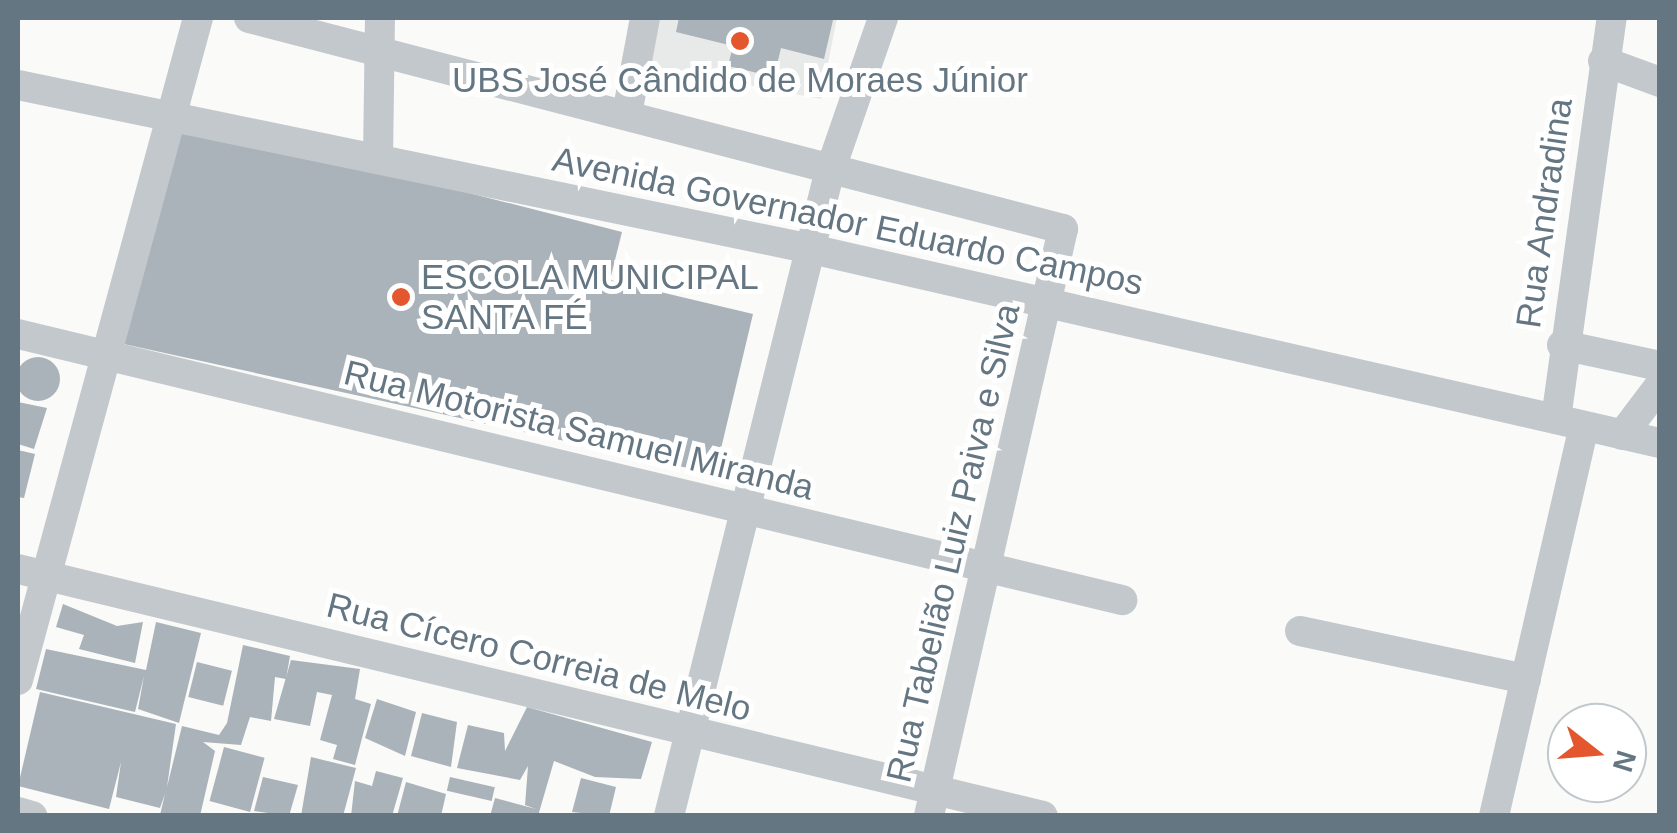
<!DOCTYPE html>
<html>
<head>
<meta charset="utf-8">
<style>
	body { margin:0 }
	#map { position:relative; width:1677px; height:833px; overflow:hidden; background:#fafaf8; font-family:Helvetica,sans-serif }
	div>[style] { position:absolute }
	.built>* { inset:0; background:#e8e9e9 }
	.building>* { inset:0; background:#aab3b9; transform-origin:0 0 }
	.round { border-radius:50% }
	.minor>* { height:30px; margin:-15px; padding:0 15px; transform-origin:15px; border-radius:15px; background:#c3c8cc }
	.dots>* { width:28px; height:28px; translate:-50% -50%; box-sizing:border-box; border:5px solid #fff; border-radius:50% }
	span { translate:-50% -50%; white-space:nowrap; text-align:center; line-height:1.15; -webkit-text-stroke:10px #fff; paint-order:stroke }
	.poi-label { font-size:35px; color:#657683 }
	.left { translate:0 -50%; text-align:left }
	.street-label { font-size:35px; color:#657683 }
	.frame { position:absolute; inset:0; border:20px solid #657683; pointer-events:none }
	.north { position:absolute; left:1547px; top:703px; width:100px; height:100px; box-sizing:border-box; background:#fff; border:2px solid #c1c8cd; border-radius:50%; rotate:107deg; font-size:28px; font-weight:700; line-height:40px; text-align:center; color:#657683 }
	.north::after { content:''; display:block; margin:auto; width:35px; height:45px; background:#e4572e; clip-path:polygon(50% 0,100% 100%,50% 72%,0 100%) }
</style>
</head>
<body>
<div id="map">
	<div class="built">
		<i style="clip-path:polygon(653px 18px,837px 18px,821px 99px,644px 65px)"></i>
	</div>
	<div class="building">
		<i style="clip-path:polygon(679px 18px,822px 18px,833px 20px,824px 59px,781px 48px,774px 77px,728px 66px,733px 46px,676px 32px)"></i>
		<i style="clip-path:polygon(168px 116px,622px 232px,610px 280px,753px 314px,715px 474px,110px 341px)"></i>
		<i class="round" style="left:16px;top:357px;width:44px;height:44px"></i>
		<i style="clip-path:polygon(18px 402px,47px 408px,34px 449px,18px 444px)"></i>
		<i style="clip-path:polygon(18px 450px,35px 454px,24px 498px,18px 497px)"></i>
		<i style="clip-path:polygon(63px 604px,117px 626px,143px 622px,135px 663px,79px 649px,84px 635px,56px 627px)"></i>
		<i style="clip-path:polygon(156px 622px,201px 633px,179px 723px,138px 709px,144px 676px,135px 712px,36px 689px,46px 649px,146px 670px)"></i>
		<i style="clip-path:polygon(243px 645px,290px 656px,286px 679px,275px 677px,271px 721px,250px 717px,241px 745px,203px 742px,215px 751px,200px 816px,160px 815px,165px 794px,160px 808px,116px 797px,121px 762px,109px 809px,18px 786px,40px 692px,176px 724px,167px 787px,182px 726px,219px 735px,227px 723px)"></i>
		<i style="clip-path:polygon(291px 660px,360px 669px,355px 699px,371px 704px,355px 765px,333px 759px,337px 745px,320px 740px,332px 695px,317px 692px,310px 726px,274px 719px)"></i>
		<i style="left:197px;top:662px;width:36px;height:36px;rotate:14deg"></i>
		<i style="clip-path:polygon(377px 699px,416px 712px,405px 756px,365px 738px)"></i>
		<i style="clip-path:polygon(527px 707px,652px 742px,641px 779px,595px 777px,554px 761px,538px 816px,490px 816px,495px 798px,536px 809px,525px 805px,528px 766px,520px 780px,457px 768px,468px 725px,504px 733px,505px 751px)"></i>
		<i style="clip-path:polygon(422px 713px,457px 722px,451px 767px,411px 756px)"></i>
		<i style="left:224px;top:747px;width:42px;height:56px;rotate:15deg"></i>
		<i style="clip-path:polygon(311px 757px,356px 768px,343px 816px,301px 816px)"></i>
		<i style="clip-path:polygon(376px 771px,403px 778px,392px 816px,351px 816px,355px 781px,372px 786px)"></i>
		<i style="clip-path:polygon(263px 777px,298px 785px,289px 816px,254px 811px)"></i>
		<i style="left:450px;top:777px;width:46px;height:14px;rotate:13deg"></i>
		<i style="clip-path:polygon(581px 778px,616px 787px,609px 816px,572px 812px)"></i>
		<i style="clip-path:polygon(406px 782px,446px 794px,441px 816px,397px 816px)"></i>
	</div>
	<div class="minor">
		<i style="left:249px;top:18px;width:841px;rotate:14.53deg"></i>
		<i style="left:1063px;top:229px;width:602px;rotate:102.86deg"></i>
		<i style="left:1603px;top:61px;width:61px;rotate:20.2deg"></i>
		<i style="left:18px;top:85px;width:810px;rotate:11.68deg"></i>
		<i style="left:811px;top:249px;width:871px;rotate:12.87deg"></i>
		<i style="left:627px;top:114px;width:98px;rotate:-79.4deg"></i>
		<i style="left:378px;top:159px;width:141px;rotate:-89.2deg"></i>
		<i style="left:18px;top:334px;width:1136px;rotate:13.55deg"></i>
		<i style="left:1562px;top:345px;width:100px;rotate:12.1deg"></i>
		<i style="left:1556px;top:419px;width:405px;rotate:-82.1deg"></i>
		<i style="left:1622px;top:435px;width:63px;rotate:-52.8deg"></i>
		<i style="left:18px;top:569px;width:1054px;rotate:13.55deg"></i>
		<i style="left:1300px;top:631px;width:231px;rotate:12deg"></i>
		<i style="left:18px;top:680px;width:686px;rotate:-74.79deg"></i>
		<i style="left:18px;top:812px;width:15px;rotate:16deg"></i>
		<i style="left:669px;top:816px;width:662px;rotate:-76.01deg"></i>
		<i style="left:829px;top:174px;width:165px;rotate:-70.9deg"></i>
		<i style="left:1494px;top:816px;width:399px;rotate:-77deg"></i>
	</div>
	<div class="dots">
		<i style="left:740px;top:41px;background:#e4572e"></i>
		<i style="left:401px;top:297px;background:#e4572e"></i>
	</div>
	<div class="poi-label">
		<span style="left:740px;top:80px">UBS José Cândido de Moraes Júnior</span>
		<span class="left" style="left:421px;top:297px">ESCOLA MUNICIPAL<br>SANTA FÉ</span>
	</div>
	<div class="street-label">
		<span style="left:1544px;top:213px;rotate:-82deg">Rua Andradina</span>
		<span style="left:848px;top:221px;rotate:12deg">Avenida Governador Eduardo Campos</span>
		<span style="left:579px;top:430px;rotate:14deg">Rua Motorista Samuel Miranda</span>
		<span style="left:953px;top:543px;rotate:-77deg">Rua Tabelião Luiz Paiva e Silva</span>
		<span style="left:539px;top:657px;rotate:14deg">Rua Cícero Correia de Melo</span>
	</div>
	<div class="frame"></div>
	<div class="north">N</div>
</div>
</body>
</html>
